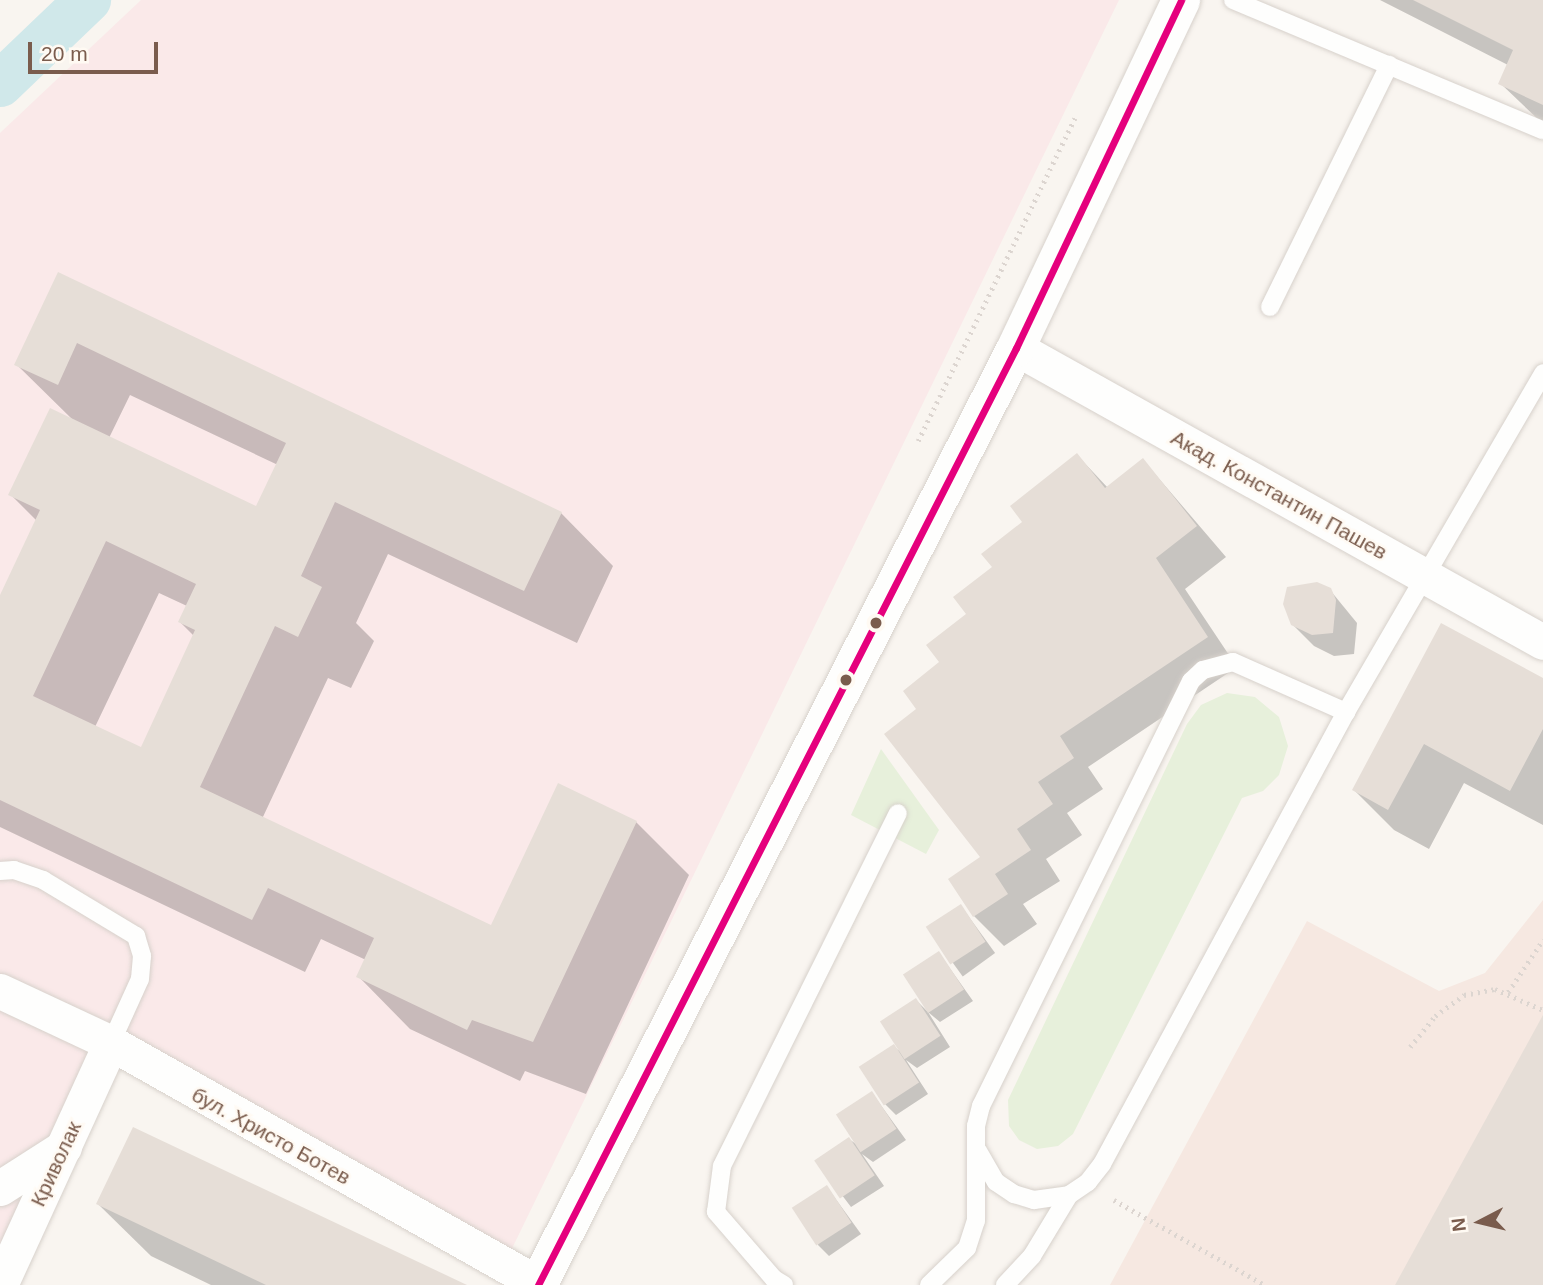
<!DOCTYPE html>
<html>
<head>
<meta charset="utf-8">
<style>
	body { margin:0 }
	#map { position:relative; width:1543px; height:1285px; overflow:hidden; background:#f9f5f0; font-family:Arial,sans-serif }
	div>[style] { position:absolute }
	.commercial>* { inset:0; background:#f6e8e1 }
	.medical>* { inset:0; background:#fae9e9 }
	.green>* { inset:0; background:#e7f0db }
	.shadow>* { inset:0; background:#0003; transform-origin:0 0 }
	.canal>* { height:46px; margin:-23px; padding:0 23px; transform-origin:23px; border-radius:23px; background:#d0e8ea }
	.building>* { inset:0; background:#e6ded7; transform-origin:0 0 }
	.path>* { height:4.5px; margin-top:-2.25px; transform-origin:0; background:repeating-linear-gradient(90deg,#dcd5d0 0 2px,transparent 0 7px) }
	.roads { filter:drop-shadow(0 0 2px #d7d1cb) drop-shadow(0 0 2px #d7d1cb) }
	.service>* { height:18px; margin:-9px; padding:0 9px; transform-origin:9px; border-radius:9px; background:#fefefd }
	.minor>* { height:35px; margin:-17.5px; padding:0 17.5px; transform-origin:17.5px; border-radius:17.5px; background:#fefefd }
	.tertiary>* { height:38px; margin:-19px; padding:0 19px; transform-origin:19px; border-radius:19px; background:#fefefd }
	.bus-1>* { height:7px; margin:-3.5px; padding:0 3.5px; transform-origin:3.5px; border-radius:3.5px; background:#e5007d }
	.dots>* { width:19px; height:19px; translate:-50% -50%; box-sizing:border-box; border:4px solid #fffaf3; border-radius:50% }
	span { translate:-50% -50%; white-space:nowrap; text-align:center; line-height:1.15; -webkit-text-stroke:5px #fffaf3; paint-order:stroke }
	.street-label { font-size:21px; color:#7a5c4d }
	.north { position:absolute; left:1445px; top:1187px; width:70px; height:70px; -webkit-text-stroke:5px #fffaf3; paint-order:stroke; rotate:263deg; font-size:19px; font-weight:700; line-height:28px; text-align:center; color:#7a5c4d }
	.north::after { content:''; display:block; margin:auto; width:24px; height:32px; background:#7a5c4d; clip-path:polygon(50% 0,100% 100%,50% 72%,0 100%) }
	.scale { position:absolute; left:28px; top:42px; width:130px; height:32px; box-sizing:border-box; border:4px solid #7a5c4d; border-top:0; padding-left:9px; font-size:21px; line-height:24px; white-space:nowrap; color:#7a5c4d; -webkit-text-stroke:5px #fffaf3; paint-order:stroke }
</style>
</head>
<body>
<div id="map">
	<div class="commercial">
		<i style="clip-path:polygon(1543px 900px,1543px 1285px,1110px 1285px,1307px 921px,1439px 991px,1485px 973px)"></i>
	</div>
	<div class="medical">
		<i style="clip-path:polygon(141px 0,1119px 0,504px 1265px,111px 1043px,0 1285px,0 133px)"></i>
	</div>
	<div class="green">
		<i style="clip-path:polygon(1227px 693px,1255px 697px,1279px 717px,1288px 746px,1279px 775px,1263px 791px,1242px 798px,1073px 1134px,1058px 1146px,1037px 1149px,1019px 1140px,1009px 1126px,1008px 1100px,1187px 724px,1201px 705px)"></i>
		<i style="clip-path:polygon(881px 749px,939px 830px,926px 854px,851px 815px)"></i>
	</div>
	<div class="shadow">
		<i style="clip-path:polygon(1380px 0,1543px 0,1543px 124px,1500px 83px,1508px 65px)"></i>
		<i style="clip-path:polygon(evenodd,59px 274px,561px 513px,613px 566px,577px 643px,388px 554px,356px 623px,374px 641px,351px 688px,328px 678px,262px 819px,492px 928px,636px 822px,689px 875px,586px 1094px,525px 1071px,520px 1081px,410px 1029px,358px 976px,366px 960px,321px 939px,305px 972px,0 827px,0 599px,37px 521px,11px 495px,73px 420px,16px 364px,59px 274px,130px 395px,278px 465px,257px 509px,109px 438px,130px 395px,59px 274px,159px 593px,187px 606px,180px 622px,194px 636px,142px 749px,95px 727px,159px 593px)"></i>
		<i style="clip-path:polygon(1077px 455px,1108px 488px,1143px 460px,1226px 557px,1185px 589px,1237px 667px,1088px 767px,1103px 789px,1067px 813px,1082px 835px,1046px 859px,1060px 881px,1023px 904px,1037px 924px,1004px 946px,974px 916px,983px 857px,919px 709px,994px 567px)"></i>
		<i style="clip-path:polygon(1330px 590px,1357px 623px,1354px 654px,1334px 656px,1314px 646px,1292px 624px)"></i>
		<i style="clip-path:polygon(1441px 626px,1543px 680px,1543px 825px,1464px 783px,1429px 849px,1394px 830px,1354px 790px)"></i>
		<i style="left:961px;top:906px;width:58px;height:40px;rotate:54deg"></i>
		<i style="clip-path:polygon(939px 953px,973px 1001px,940px 1022px,928px 1012px,950px 1047px,917px 1068px,906px 1060px,928px 1094px,896px 1115px,885px 1104px,894px 1047px,905px 1055px,916px 1000px,927px 1011px)"></i>
		<i style="clip-path:polygon(872px 1093px,906px 1140px,873px 1162px,862px 1154px,884px 1186px,851px 1207px,816px 1161px,849px 1139px,860px 1147px)"></i>
		<i style="clip-path:polygon(827px 1187px,861px 1234px,829px 1256px,818px 1245px)"></i>
		<i style="clip-path:polygon(98px 1204px,439px 1285px,211px 1285px,151px 1256px)"></i>
	</div>
	<div class="canal">
		<i style="left:0;top:84px;width:122px;rotate:-43.7deg"></i>
	</div>
	<div class="building">
		<i style="clip-path:polygon(1413px 0,1543px 0,1543px 105px,1498px 84px,1513px 50px)"></i>
		<i style="clip-path:polygon(evenodd,58px 272px,562px 512px,524px 591px,335px 502px,301px 576px,322px 587px,298px 637px,275px 626px,200px 787px,491px 925px,558px 783px,637px 821px,533px 1042px,472px 1020px,467px 1030px,356px 977px,374px 938px,268px 888px,252px 920px,0 800px,0 595px,40px 510px,8px 495px,50px 408px,256px 506px,286px 443px,77px 343px,58px 385px,14px 365px,58px 272px,106px 541px,196px 584px,178px 622px,195px 630px,141px 747px,33px 696px,106px 541px)"></i>
		<i style="clip-path:polygon(1077px 453px,1105px 488px,1143px 458px,1197px 526px,1156px 558px,1208px 637px,1060px 736px,1074px 758px,1038px 782px,1053px 804px,1017px 829px,1031px 850px,995px 874px,1008px 894px,973px 917px,948px 879px,980px 857px,884px 734px,916px 709px,903px 691px,939px 662px,926px 645px,966px 614px,953px 597px,992px 567px,981px 554px,1022px 522px,1010px 506px)"></i>
		<i style="clip-path:polygon(1317px 582px,1331px 588px,1336px 600px,1333px 633px,1312px 635px,1291px 625px,1283px 604px,1287px 587px)"></i>
		<i style="clip-path:polygon(1441px 623px,1543px 678px,1543px 729px,1510px 791px,1424px 744px,1388px 810px,1352px 790px)"></i>
		<i style="left:961px;top:904px;width:45px;height:42px;rotate:57deg"></i>
		<i style="left:939px;top:951px;width:46px;height:43px;rotate:57deg"></i>
		<i style="left:916px;top:998px;width:45px;height:43px;rotate:57deg"></i>
		<i style="clip-path:polygon(1543px 1015px,1543px 1285px,1395px 1285px)"></i>
		<i style="left:894px;top:1044px;width:46px;height:42px;rotate:57deg"></i>
		<i style="left:872px;top:1091px;width:45px;height:43px;rotate:57deg"></i>
		<i style="clip-path:polygon(133px 1127px,467px 1285px,266px 1285px,96px 1204px)"></i>
		<i style="left:849px;top:1137px;width:46px;height:42px;rotate:56deg"></i>
		<i style="left:827px;top:1185px;width:45px;height:42px;rotate:57deg"></i>
	</div>
	<div class="path">
		<i style="left:918px;top:441px;width:359px;rotate:-64.1deg"></i>
		<i style="left:1508px;top:992px;width:63px;rotate:-56.1deg"></i>
		<i style="left:1410px;top:1047px;width:40px;rotate:-51deg"></i>
		<i style="left:1435px;top:1016px;width:36px;rotate:-36deg"></i>
		<i style="left:1464px;top:995px;width:32px;rotate:-11deg"></i>
		<i style="left:1495px;top:989px;width:52px;rotate:23.6deg"></i>
		<i style="left:1114px;top:1200px;width:173px;rotate:29.4deg"></i>
	</div>
	<div class="roads">
		<div class="service">
			<i style="left:1233px;top:0;width:336px;rotate:22.8deg"></i>
			<i style="left:1270px;top:307px;width:270px;rotate:-63.8deg"></i>
			<i style="left:0;top:871px;width:14px;rotate:-4deg"></i>
			<i style="left:14px;top:870px;width:31px;rotate:19deg"></i>
			<i style="left:43px;top:880px;width:109px;rotate:31.1deg"></i>
			<i style="left:136px;top:936px;width:21px;rotate:73deg"></i>
			<i style="left:142px;top:956px;width:23px;rotate:95deg"></i>
			<i style="left:140px;top:979px;width:70px;rotate:114.4deg"></i>
			<i style="left:978px;top:1151px;width:36px;rotate:60deg"></i>
			<i style="left:996px;top:1182px;width:22px;rotate:34deg"></i>
			<i style="left:1014px;top:1194px;width:21px;rotate:17deg"></i>
			<i style="left:1034px;top:1200px;width:35px;rotate:-8deg"></i>
			<i style="left:784px;top:1285px;width:12px;rotate:-149deg"></i>
			<i style="left:774px;top:1279px;width:89px;rotate:-130.9deg"></i>
			<i style="left:716px;top:1212px;width:46px;rotate:-82.6deg"></i>
			<i style="left:722px;top:1166px;width:394px;rotate:-63.5deg"></i>
			<i style="left:929px;top:1285px;width:53px;rotate:-44.2deg"></i>
			<i style="left:967px;top:1248px;width:28px;rotate:-72deg"></i>
			<i style="left:976px;top:1221px;width:95px;rotate:-90deg"></i>
			<i style="left:976px;top:1126px;width:21px;rotate:-76deg"></i>
			<i style="left:981px;top:1106px;width:474px;rotate:-63.7deg"></i>
			<i style="left:1191px;top:681px;width:16px;rotate:-43deg"></i>
			<i style="left:1203px;top:670px;width:31px;rotate:-15deg"></i>
			<i style="left:1233px;top:662px;width:124px;rotate:23.9deg"></i>
			<i style="left:1005px;top:1285px;width:40px;rotate:-47deg"></i>
			<i style="left:1032px;top:1256px;width:71px;rotate:-58.8deg"></i>
			<i style="left:1069px;top:1195px;width:23px;rotate:-34deg"></i>
			<i style="left:1088px;top:1182px;width:23px;rotate:-52deg"></i>
			<i style="left:1102px;top:1164px;width:514px;rotate:-61.64deg"></i>
			<i style="left:1346px;top:712px;width:392px;rotate:-59.8deg"></i>
		</div>
		<div class="minor">
			<i style="left:1016px;top:348px;width:603px;rotate:29.16deg"></i>
			<i style="left:0;top:991px;width:123px;rotate:25.1deg"></i>
			<i style="left:111px;top:1043px;width:493px;rotate:29.4deg"></i>
			<i style="left:0;top:1188px;width:76px;rotate:-32.6deg"></i>
			<i style="left:0;top:1285px;width:266px;rotate:-65.4deg"></i>
		</div>
		<div class="tertiary">
			<i style="left:538px;top:1285px;width:1052px;rotate:-62.97deg"></i>
			<i style="left:1016px;top:348px;width:385px;rotate:-64.6deg"></i>
		</div>
	</div>
	<div class="bus-1">
		<i style="left:538px;top:1285px;width:1052px;rotate:-62.97deg"></i>
		<i style="left:1016px;top:348px;width:385px;rotate:-64.6deg"></i>
	</div>
	<div class="dots">
		<i style="left:876px;top:623px;background:#7a5c4d"></i>
		<i style="left:846px;top:680px;background:#7a5c4d"></i>
	</div>
	<div class="street-label">
		<span style="left:1279px;top:495px;rotate:29deg">Акад. Константин Пашев</span>
		<span style="left:271px;top:1136px;rotate:29deg">бул. Христо Ботев</span>
		<span style="left:56px;top:1164px;rotate:-65deg">Криволак</span>
	</div>
	<div class="north">N</div>
	<div class="scale">20 m</div>
</div>
</body>
</html>
